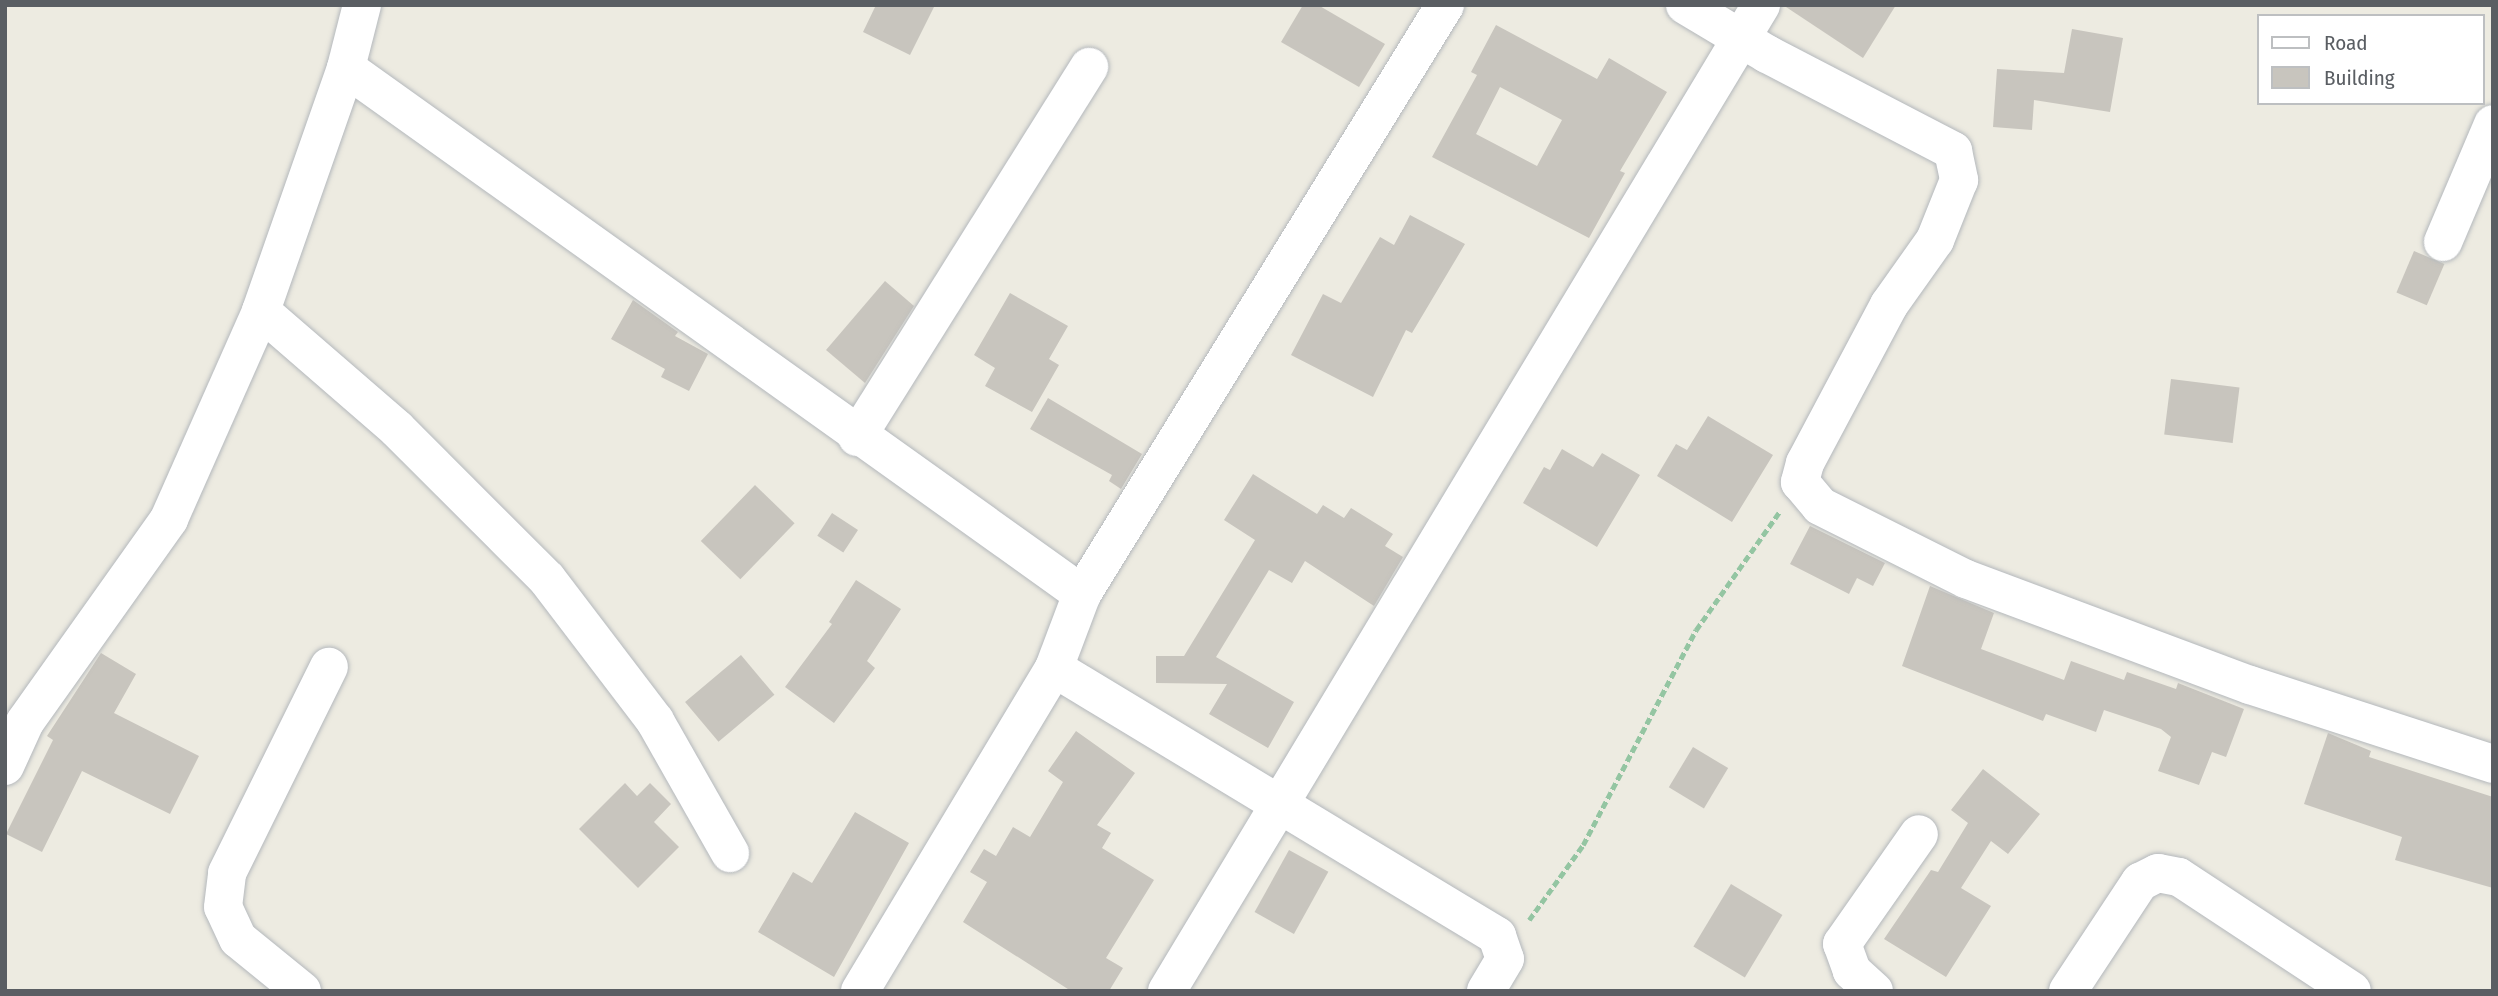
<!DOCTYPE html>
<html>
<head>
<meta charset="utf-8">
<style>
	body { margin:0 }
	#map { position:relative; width:2498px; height:996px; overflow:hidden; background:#edebe1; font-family:"Fira Sans Condensed",sans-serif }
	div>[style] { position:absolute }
	.building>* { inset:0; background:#c8c5be; transform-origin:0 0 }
	.path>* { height:4.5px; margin-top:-2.25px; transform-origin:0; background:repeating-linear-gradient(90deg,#94c5a2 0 7px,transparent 0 10.5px) }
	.roads { filter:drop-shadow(0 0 2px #b4b8bc) drop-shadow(0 0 2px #b4b8bc) }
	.minor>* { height:38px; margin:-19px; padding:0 19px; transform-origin:19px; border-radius:19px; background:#fff }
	span { translate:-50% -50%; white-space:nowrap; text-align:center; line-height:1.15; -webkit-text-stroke:6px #fff; paint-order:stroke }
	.frame { position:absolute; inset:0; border:7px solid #5a5e63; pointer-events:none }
	.legend { position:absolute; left:2257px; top:14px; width:228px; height:91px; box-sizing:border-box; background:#fff; border:2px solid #bdbfc1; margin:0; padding:9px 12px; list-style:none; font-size:21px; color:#5a5e63 }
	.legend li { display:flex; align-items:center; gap:14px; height:35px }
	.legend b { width:35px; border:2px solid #bdbfc1 }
</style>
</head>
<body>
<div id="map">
	<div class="building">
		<i style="clip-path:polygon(876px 5px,935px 5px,910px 55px,863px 32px)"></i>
		<i style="clip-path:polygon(1303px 5px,1318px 5px,1385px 44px,1359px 87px,1281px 42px)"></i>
		<i style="clip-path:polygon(1783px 5px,1896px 5px,1863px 58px)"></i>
		<i style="clip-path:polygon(evenodd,1496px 25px,1597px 79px,1609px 58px,1667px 92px,1620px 171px,1625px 173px,1589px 238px,1432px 157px,1477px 75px,1471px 72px,1496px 25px,1500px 87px,1562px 120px,1537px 166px,1476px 134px,1500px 87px)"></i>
		<i style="clip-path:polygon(2072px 29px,2123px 38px,2110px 112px,2034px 100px,2032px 130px,1993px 127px,1997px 69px,2064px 73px)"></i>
		<i style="clip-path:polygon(1410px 215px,1465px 244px,1412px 333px,1406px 330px,1373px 397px,1291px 355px,1323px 294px,1341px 303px,1380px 237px,1394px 245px)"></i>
		<i style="left:2414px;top:251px;width:33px;height:45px;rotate:23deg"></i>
		<i style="clip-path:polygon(885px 281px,914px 306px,865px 383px,826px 350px)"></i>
		<i style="clip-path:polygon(1010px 293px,1068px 326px,1049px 359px,1059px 365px,1032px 412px,985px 386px,995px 368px,974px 355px)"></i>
		<i style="clip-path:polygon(633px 300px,678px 332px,675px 336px,708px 354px,689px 391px,661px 377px,665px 369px,611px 339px)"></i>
		<i style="left:2171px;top:379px;width:69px;height:56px;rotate:7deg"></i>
		<i style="clip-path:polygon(1048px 398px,1142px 454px,1121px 489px,1109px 481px,1112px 475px,1030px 429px)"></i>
		<i style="clip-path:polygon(1708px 416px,1773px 455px,1732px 522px,1657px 476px,1676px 444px,1687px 450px)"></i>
		<i style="clip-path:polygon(1562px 449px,1593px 467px,1602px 453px,1640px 475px,1597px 547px,1523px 503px,1544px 467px,1550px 470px)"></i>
		<i style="clip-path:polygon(1253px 474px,1317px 514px,1323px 505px,1344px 518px,1351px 508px,1393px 534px,1385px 546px,1403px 557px,1374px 606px,1305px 561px,1292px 583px,1269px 570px,1216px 657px,1294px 702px,1268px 748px,1209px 714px,1227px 684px,1156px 683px,1156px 656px,1184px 656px,1255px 540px,1224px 520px)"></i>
		<i style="left:755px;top:485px;width:55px;height:78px;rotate:44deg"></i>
		<i style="left:832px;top:513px;width:31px;height:27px;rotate:33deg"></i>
		<i style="clip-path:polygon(1810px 526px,1885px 563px,1873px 586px,1857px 578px,1849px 594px,1790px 564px)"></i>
		<i style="clip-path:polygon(856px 580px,901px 609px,867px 661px,875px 668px,834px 723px,785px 687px,832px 624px,829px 622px)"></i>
		<i style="clip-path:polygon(1930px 586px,1994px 613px,1981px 649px,2064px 680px,2071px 661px,2124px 680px,2127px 672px,2176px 689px,2178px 683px,2244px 709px,2226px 757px,2212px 752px,2199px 785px,2158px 771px,2171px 737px,2161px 729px,2104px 710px,2096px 732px,2046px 714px,2043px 721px,1902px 666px)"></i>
		<i style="clip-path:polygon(101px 653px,136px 674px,114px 713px,199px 756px,170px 814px,82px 771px,42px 852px,6px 834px,53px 740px,47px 736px)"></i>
		<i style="left:741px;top:655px;width:52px;height:73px;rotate:50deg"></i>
		<i style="clip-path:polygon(1076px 731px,1135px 773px,1097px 825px,1111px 833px,1102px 848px,1154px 880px,1106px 958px,1123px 968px,1109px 991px,1071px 991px,963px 922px,987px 882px,970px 872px,984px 849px,996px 856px,1013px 827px,1030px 837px,1063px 782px,1048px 771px)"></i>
		<i style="clip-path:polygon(2328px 733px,2371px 751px,2369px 757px,2493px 797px,2493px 888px,2395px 860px,2402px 837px,2304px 804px)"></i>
		<i style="left:1693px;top:747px;width:41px;height:47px;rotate:31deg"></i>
		<i style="clip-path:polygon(1983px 769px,2040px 814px,2008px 854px,1991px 841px,1961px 888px,1991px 906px,1946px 977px,1884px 939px,1931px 870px,1938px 872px,1968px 823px,1951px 810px)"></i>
		<i style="clip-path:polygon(625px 783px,637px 796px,650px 783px,671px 804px,654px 822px,679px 847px,638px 888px,579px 829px)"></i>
		<i style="clip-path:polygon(855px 812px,909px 843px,834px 977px,758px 932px,793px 872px,812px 883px)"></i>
		<i style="left:1289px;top:850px;width:45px;height:71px;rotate:29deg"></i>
		<i style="left:1731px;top:884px;width:60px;height:73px;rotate:31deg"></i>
	</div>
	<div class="path">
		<i style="left:1529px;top:920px;width:92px;rotate:-54.2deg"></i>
		<i style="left:1583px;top:845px;width:243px;rotate:-62.3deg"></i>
		<i style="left:1696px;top:630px;width:146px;rotate:-54.8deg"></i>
	</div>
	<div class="roads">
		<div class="minor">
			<i style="left:362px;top:5px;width:65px;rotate:104.3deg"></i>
			<i style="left:346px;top:68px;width:905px;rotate:35.55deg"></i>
			<i style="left:1082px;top:594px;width:692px;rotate:-58.35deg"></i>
			<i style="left:1685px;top:5px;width:96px;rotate:30.9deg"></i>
			<i style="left:1767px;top:54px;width:210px;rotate:27.5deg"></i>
			<i style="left:1953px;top:151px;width:30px;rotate:78deg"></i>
			<i style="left:1959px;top:180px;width:65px;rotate:111.8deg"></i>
			<i style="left:1935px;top:240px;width:80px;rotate:125.3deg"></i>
			<i style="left:1889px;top:305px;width:179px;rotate:118deg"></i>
			<i style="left:1805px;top:463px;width:20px;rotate:105deg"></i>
			<i style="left:1800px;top:482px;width:31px;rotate:50deg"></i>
			<i style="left:1820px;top:506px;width:163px;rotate:26.6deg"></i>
			<i style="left:1966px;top:579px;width:303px;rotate:20.5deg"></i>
			<i style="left:2250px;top:685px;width:256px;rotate:18deg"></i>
			<i style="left:346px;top:68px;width:257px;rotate:109.3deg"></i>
			<i style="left:261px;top:311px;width:180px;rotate:40.9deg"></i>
			<i style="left:397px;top:429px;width:212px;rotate:45deg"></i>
			<i style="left:547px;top:579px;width:178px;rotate:52.7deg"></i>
			<i style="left:655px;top:721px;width:152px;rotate:60.4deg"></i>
			<i style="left:2443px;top:242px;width:128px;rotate:-67deg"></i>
			<i style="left:857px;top:437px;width:437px;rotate:-57.9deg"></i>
			<i style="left:1054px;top:668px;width:518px;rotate:31.17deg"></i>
			<i style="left:1497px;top:936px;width:24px;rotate:71deg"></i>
			<i style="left:1505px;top:959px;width:37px;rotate:121deg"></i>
			<i style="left:5px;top:766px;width:48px;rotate:-65.6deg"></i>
			<i style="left:25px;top:722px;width:249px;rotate:-54.6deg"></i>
			<i style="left:169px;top:519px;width:227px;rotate:-66.1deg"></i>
			<i style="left:302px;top:991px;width:82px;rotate:-140.9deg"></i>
			<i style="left:238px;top:939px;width:35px;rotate:-115deg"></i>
			<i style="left:223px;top:907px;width:34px;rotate:-83deg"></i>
			<i style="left:227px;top:873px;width:230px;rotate:-63.7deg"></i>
			<i style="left:860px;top:991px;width:377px;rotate:-59deg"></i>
			<i style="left:1054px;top:668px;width:79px;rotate:-69.3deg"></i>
			<i style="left:1167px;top:991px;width:1151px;rotate:-58.93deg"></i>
			<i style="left:1874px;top:991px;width:30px;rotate:-138deg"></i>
			<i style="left:1852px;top:971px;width:29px;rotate:-110deg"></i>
			<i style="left:1842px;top:944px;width:134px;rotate:-55deg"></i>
			<i style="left:2068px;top:991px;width:131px;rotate:-56.6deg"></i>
			<i style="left:2140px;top:882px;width:20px;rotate:-27deg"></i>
			<i style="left:2158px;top:873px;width:21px;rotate:11deg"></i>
			<i style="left:2179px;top:877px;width:207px;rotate:33.4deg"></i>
		</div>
	</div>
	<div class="frame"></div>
	<ul class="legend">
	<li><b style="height:9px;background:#fff"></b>Road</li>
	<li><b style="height:19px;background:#c8c5be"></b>Building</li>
	</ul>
</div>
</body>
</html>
